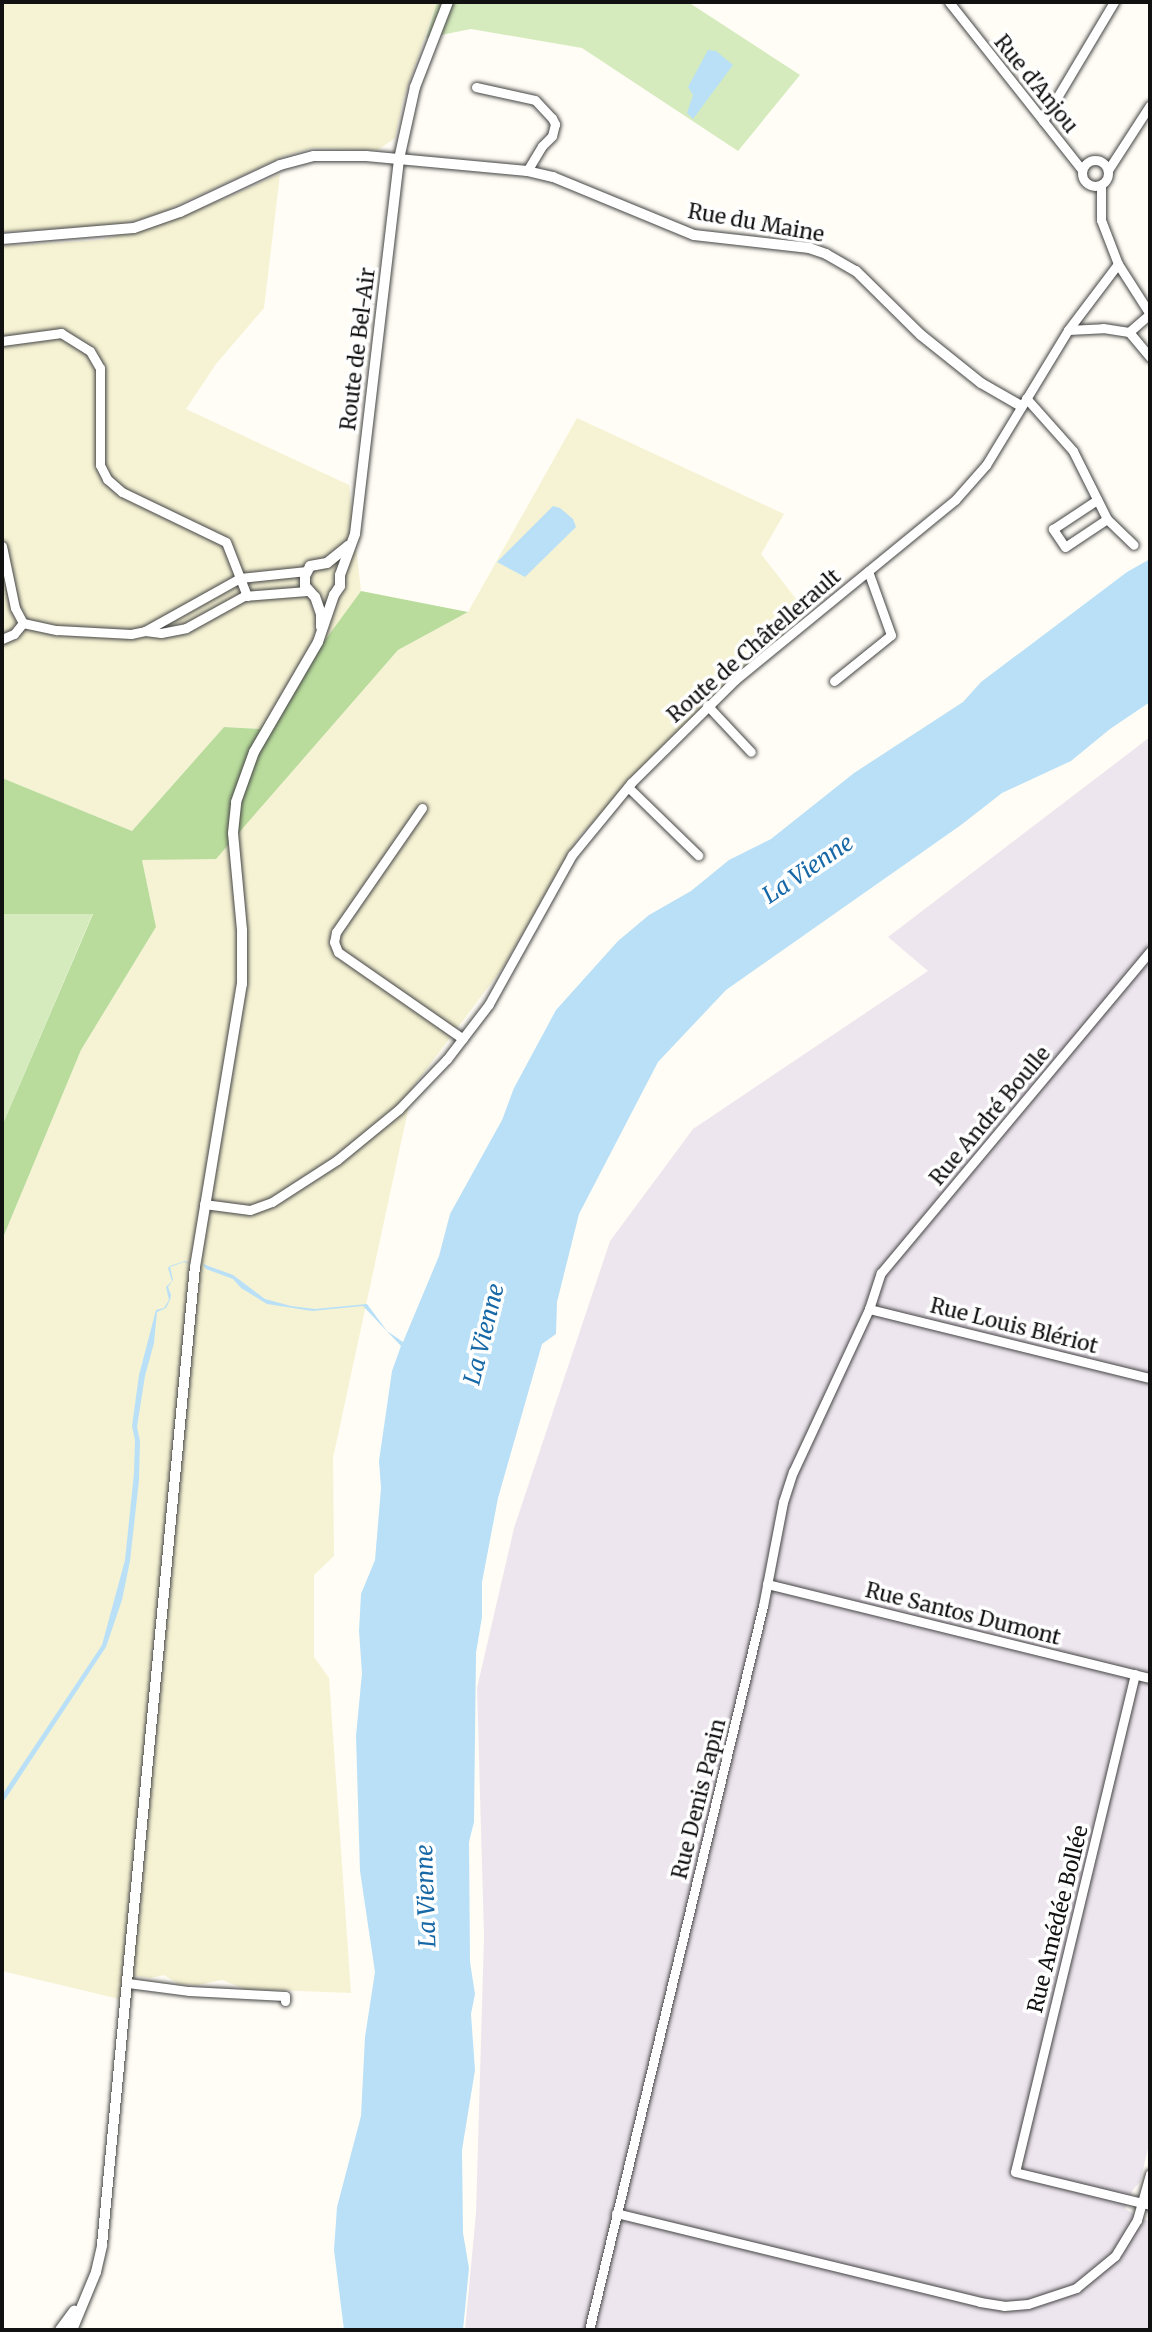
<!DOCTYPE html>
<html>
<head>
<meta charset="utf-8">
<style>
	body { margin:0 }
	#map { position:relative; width:1152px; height:2332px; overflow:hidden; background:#fffdf5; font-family:Merriweather,serif }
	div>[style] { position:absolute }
	.industrial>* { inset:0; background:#eee6ef }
	.farmland>* { inset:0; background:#f6f3d4 }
	.green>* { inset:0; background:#d5ebbd }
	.forest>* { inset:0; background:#b9dc9c }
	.water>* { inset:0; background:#b9e0f7 }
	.roads { filter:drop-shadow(0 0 2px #444) drop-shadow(0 0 2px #444) }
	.minor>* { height:9px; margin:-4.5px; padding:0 4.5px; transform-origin:4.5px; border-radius:4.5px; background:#fff }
	.minor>.ring { margin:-4.5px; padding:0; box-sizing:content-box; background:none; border:9px solid #fff; border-radius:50% }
	.tertiary>* { height:10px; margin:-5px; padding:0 5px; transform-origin:5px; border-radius:5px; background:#fff }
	span { translate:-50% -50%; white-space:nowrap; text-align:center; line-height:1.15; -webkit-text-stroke:7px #fff; paint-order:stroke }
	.street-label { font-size:21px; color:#111 }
	.water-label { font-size:23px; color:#1768a6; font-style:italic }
	.frame { position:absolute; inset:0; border:4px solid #111; pointer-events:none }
</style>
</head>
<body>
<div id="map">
	<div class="industrial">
		<i style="clip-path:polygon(1150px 737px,1150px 2140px,1140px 2182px,1132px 2191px,1125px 2209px,1150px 2222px,1150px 2330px,465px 2330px,476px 2213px,484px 1936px,477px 1688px,514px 1528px,610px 1241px,693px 1129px,928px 971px,888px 937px)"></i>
	</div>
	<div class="farmland">
		<i style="clip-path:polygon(2px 2px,437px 2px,403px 100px,395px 138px,378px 150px,313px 148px,284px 156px,161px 213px,122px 225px,2px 232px)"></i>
		<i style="clip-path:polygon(280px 174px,264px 308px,216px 364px,186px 409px,349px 485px,361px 591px,260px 729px,224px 727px,132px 831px,2px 778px,2px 246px,102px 240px,224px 199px)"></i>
		<i style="clip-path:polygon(577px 418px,784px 514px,761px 554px,807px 613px,580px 835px,504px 966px,413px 1087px,333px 1458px,334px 1556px,314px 1575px,314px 1657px,329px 1678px,351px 1993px,245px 1989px,222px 1980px,198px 1985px,178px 1984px,164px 1975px,151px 1978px,134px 1976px,132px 2002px,2px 1971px,2px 1240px,81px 1050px,156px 927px,142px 860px,216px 858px,398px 650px,468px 612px)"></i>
	</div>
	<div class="green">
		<i style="clip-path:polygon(437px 2px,688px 2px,800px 75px,738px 151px,582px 48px,471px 29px,426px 38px)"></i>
		<i style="clip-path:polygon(93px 913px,2px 1126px,2px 914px)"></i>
	</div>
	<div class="forest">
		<i style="clip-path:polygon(361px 591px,468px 612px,398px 650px,216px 859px,142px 860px,156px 927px,81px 1050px,2px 1240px,2px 1126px,93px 914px,2px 914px,2px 778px,132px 831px,224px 727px,260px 729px)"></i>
	</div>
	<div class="water">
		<i style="clip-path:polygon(708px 50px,716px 51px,733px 65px,693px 119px,687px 113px,693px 95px,688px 87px)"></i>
		<i style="clip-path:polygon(553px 506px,560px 508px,573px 519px,576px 527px,525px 577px,497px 562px)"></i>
		<i style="clip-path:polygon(1150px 559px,1150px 702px,1110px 729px,1071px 761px,1002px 793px,961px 825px,726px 990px,658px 1062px,579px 1214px,557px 1302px,556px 1334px,542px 1344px,498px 1498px,482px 1582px,482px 1617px,476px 1653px,474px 1822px,469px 1842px,470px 1962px,475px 1994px,471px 2014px,475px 2070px,462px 2150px,463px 2233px,469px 2268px,463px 2330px,344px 2330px,334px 2250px,337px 2207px,361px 2116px,365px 2037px,375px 1972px,360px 1871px,356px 1736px,362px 1673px,359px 1631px,361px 1594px,375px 1560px,381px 1488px,379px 1461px,392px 1371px,401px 1346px,363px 1306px,312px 1311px,267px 1304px,241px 1288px,233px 1279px,206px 1269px,203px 1264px,233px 1275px,265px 1299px,291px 1306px,315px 1309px,367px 1304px,387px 1331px,403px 1342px,439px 1256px,450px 1214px,502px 1120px,514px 1088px,556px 1010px,618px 941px,649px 915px,691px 891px,729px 860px,771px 839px,854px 773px,963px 702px,981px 682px,1127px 572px)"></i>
		<i style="clip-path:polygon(185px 1261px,190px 1264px,184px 1262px,170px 1267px,173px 1280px,168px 1287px,171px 1295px,170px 1300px,166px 1308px,157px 1312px,154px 1343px,145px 1376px,137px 1427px,140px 1441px,139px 1480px,130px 1561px,122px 1600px,106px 1647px,2px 1804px,2px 1795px,102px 1645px,125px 1560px,134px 1473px,135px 1440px,132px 1426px,139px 1375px,156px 1310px,164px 1308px,169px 1300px,166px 1287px,172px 1281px,168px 1268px,170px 1266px)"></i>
	</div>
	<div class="roads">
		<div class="minor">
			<i style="left:949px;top:2px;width:214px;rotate:51.6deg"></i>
			<i style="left:476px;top:87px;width:60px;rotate:12.4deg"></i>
			<i style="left:535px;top:100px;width:25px;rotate:47deg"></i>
			<i style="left:552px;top:118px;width:7px;rotate:63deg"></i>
			<i style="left:555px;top:124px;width:12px;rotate:104deg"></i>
			<i style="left:552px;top:136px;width:14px;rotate:135deg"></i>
			<i style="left:542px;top:146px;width:29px;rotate:121deg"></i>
			<i style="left:1043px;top:121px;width:139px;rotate:-59.2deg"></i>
			<i class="ring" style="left:1082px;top:160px;width:17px;height:17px"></i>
			<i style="left:1108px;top:170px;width:77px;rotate:-57.1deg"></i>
			<i style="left:1118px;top:264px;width:59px;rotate:57.4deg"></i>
			<i style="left:1068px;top:330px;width:35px;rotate:-3deg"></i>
			<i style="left:1103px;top:328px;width:26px;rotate:9deg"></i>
			<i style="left:1129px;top:332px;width:33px;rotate:50deg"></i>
			<i style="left:1129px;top:332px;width:28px;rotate:-41deg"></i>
			<i style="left:2px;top:341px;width:60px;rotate:-7.7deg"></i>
			<i style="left:61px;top:333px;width:34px;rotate:32deg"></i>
			<i style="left:90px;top:351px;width:20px;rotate:60deg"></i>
			<i style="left:100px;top:368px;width:97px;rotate:90deg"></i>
			<i style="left:100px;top:465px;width:16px;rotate:63deg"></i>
			<i style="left:107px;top:479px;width:20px;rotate:41deg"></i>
			<i style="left:122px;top:492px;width:115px;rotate:25.7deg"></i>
			<i style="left:226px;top:542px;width:58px;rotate:68.7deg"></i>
			<i style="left:1026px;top:398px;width:71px;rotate:48.4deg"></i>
			<i style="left:1073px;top:451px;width:76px;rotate:63.4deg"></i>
			<i style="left:1107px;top:519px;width:50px;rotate:146.3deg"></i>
			<i style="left:1065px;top:547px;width:22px;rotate:-124deg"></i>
			<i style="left:1053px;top:529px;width:53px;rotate:-33.4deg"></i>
			<i style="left:1107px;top:519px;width:37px;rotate:44deg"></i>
			<i style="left:2px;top:546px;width:63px;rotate:78.2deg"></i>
			<i style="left:15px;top:608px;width:17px;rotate:62deg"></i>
			<i style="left:23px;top:623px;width:35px;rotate:12deg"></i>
			<i style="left:57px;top:630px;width:74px;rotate:3.1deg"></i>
			<i style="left:131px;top:634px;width:14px;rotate:-12deg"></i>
			<i style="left:145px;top:631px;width:109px;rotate:-29.2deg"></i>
			<i style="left:240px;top:578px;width:67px;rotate:-6deg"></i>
			<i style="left:145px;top:631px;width:16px;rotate:7deg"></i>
			<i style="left:161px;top:633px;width:25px;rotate:-11deg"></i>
			<i style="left:186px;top:628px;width:66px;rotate:-28.9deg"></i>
			<i style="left:244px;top:596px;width:63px;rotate:-4.5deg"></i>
			<i style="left:2px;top:639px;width:13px;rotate:-23deg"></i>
			<i style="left:14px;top:634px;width:14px;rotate:-51deg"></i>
			<i style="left:834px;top:681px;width:73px;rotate:-38.9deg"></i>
			<i style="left:891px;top:635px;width:68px;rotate:-109.8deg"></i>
			<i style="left:707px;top:705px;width:64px;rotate:46.9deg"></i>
			<i style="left:628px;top:787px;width:98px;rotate:44.2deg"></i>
			<i style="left:422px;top:808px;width:151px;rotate:124.7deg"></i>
			<i style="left:336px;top:932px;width:10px;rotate:101deg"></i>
			<i style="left:334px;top:942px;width:11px;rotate:68deg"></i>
			<i style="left:338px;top:952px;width:152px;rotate:34.8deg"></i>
			<i style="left:204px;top:1204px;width:46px;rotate:7.4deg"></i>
			<i style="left:250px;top:1210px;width:23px;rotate:-20deg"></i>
			<i style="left:272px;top:1202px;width:77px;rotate:-32.9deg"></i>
			<i style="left:337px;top:1160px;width:80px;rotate:-39.4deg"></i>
			<i style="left:399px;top:1109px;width:69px;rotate:-46.2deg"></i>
			<i style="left:447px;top:1059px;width:69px;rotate:-52.6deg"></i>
			<i style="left:489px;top:1004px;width:171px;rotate:-60.9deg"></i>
			<i style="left:572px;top:855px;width:93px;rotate:-50.7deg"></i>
			<i style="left:631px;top:783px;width:146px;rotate:-44.7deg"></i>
			<i style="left:735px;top:680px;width:284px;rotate:-39.3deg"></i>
			<i style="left:955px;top:500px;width:47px;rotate:-48.5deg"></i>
			<i style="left:986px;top:465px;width:158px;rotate:-58.7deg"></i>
			<i style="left:1068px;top:330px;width:83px;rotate:-52.9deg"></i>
			<i style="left:1118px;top:264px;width:47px;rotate:-111.1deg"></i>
			<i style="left:1101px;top:220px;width:35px;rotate:-90deg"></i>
			<i style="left:869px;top:1309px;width:289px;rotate:13.8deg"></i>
			<i style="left:767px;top:1584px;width:394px;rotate:13.8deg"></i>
			<i style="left:1135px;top:1674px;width:512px;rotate:103.55deg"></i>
			<i style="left:1015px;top:2172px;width:139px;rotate:13.7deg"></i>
			<i style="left:128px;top:1983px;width:62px;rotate:7.5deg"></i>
			<i style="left:189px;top:1991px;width:96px;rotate:3deg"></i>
			<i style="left:285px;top:1996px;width:5px;rotate:90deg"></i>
			<i style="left:616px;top:2213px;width:375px;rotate:13.7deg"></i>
			<i style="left:980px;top:2302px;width:24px;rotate:9deg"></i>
			<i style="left:1004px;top:2306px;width:24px;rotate:-5deg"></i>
			<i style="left:1028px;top:2304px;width:51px;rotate:-18.4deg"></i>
			<i style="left:1076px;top:2288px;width:50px;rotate:-39.4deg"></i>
			<i style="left:1115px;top:2256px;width:42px;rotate:-58.6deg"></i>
			<i style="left:1137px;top:2220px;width:48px;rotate:-74.2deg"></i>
			<i style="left:589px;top:2330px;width:745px;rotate:-76.49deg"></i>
			<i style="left:763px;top:1606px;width:106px;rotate:-79.1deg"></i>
			<i style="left:783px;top:1502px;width:32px;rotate:-72deg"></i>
			<i style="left:793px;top:1472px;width:180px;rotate:-65deg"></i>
			<i style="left:869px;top:1309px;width:38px;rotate:-72deg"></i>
			<i style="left:881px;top:1273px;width:420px;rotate:-50.1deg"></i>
		</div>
		<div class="tertiary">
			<i style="left:2px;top:239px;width:132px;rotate:-4.8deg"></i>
			<i style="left:134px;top:228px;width:49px;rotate:-19.2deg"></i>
			<i style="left:180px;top:212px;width:110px;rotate:-25.2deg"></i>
			<i style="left:280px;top:165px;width:35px;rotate:-15deg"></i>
			<i style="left:314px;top:156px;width:52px"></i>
			<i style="left:366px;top:156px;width:162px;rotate:5.3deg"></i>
			<i style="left:527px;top:171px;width:27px;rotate:13deg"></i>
			<i style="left:553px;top:177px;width:152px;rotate:22.4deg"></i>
			<i style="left:694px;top:235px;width:116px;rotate:6.4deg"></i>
			<i style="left:809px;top:248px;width:18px;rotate:19deg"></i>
			<i style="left:826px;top:254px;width:34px;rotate:30deg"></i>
			<i style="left:856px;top:271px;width:91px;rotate:44.6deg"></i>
			<i style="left:921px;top:335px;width:77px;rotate:38.7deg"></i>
			<i style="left:981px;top:383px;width:46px;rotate:29.9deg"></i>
			<i style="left:321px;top:627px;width:13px;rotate:-90deg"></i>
			<i style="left:321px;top:614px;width:18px;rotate:-109deg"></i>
			<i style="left:315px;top:597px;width:15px;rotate:-132deg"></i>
			<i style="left:305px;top:586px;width:10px;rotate:-90deg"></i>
			<i style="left:305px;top:576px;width:11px;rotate:-63deg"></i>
			<i style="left:310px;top:566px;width:17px;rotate:-10deg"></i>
			<i style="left:327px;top:563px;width:28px;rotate:-39deg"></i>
			<i style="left:60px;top:2330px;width:24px;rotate:-54deg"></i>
			<i style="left:72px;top:2330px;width:63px;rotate:-67.5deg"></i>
			<i style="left:96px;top:2272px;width:28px;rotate:-77deg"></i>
			<i style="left:102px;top:2245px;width:982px;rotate:-84.57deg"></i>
			<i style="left:195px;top:1267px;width:287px;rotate:-80.6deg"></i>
			<i style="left:242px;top:984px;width:54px;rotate:-90deg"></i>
			<i style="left:242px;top:930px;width:97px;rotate:-95.3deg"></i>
			<i style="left:233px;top:833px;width:31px;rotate:-84deg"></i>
			<i style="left:236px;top:802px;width:53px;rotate:-70.2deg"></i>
			<i style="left:254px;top:752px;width:127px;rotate:-59.8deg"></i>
			<i style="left:318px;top:642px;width:50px;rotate:-71.2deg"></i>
			<i style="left:334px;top:595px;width:11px;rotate:-56deg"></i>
			<i style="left:340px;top:586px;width:11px;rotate:-90deg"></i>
			<i style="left:340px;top:575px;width:44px;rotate:-69.9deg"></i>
			<i style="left:355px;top:534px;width:378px;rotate:-83.3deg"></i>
			<i style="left:399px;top:159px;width:74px;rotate:-77.5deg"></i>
			<i style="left:415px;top:87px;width:91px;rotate:-68.8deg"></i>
		</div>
	</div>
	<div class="street-label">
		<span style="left:1036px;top:84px;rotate:51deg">Rue d'Anjou</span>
		<span style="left:756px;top:223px;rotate:10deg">Rue du Maine</span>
		<span style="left:358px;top:349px;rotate:-83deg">Route de Bel-Air</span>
		<span style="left:754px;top:646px;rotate:-41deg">Route de Châtellerault</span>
		<span style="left:990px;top:1116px;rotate:-50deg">Rue André Boulle</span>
		<span style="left:1014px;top:1326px;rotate:14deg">Rue Louis Blériot</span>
		<span style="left:963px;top:1614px;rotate:14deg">Rue Santos Dumont</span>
		<span style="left:699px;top:1799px;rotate:-76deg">Rue Denis Papin</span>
		<span style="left:1058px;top:1919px;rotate:-76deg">Rue Amédée Bollée</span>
	</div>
	<div class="water-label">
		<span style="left:808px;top:869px;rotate:-34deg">La Vienne</span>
		<span style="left:484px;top:1334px;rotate:-76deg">La Vienne</span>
		<span style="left:426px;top:1896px;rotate:-92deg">La Vienne</span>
	</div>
	<div class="frame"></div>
</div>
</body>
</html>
